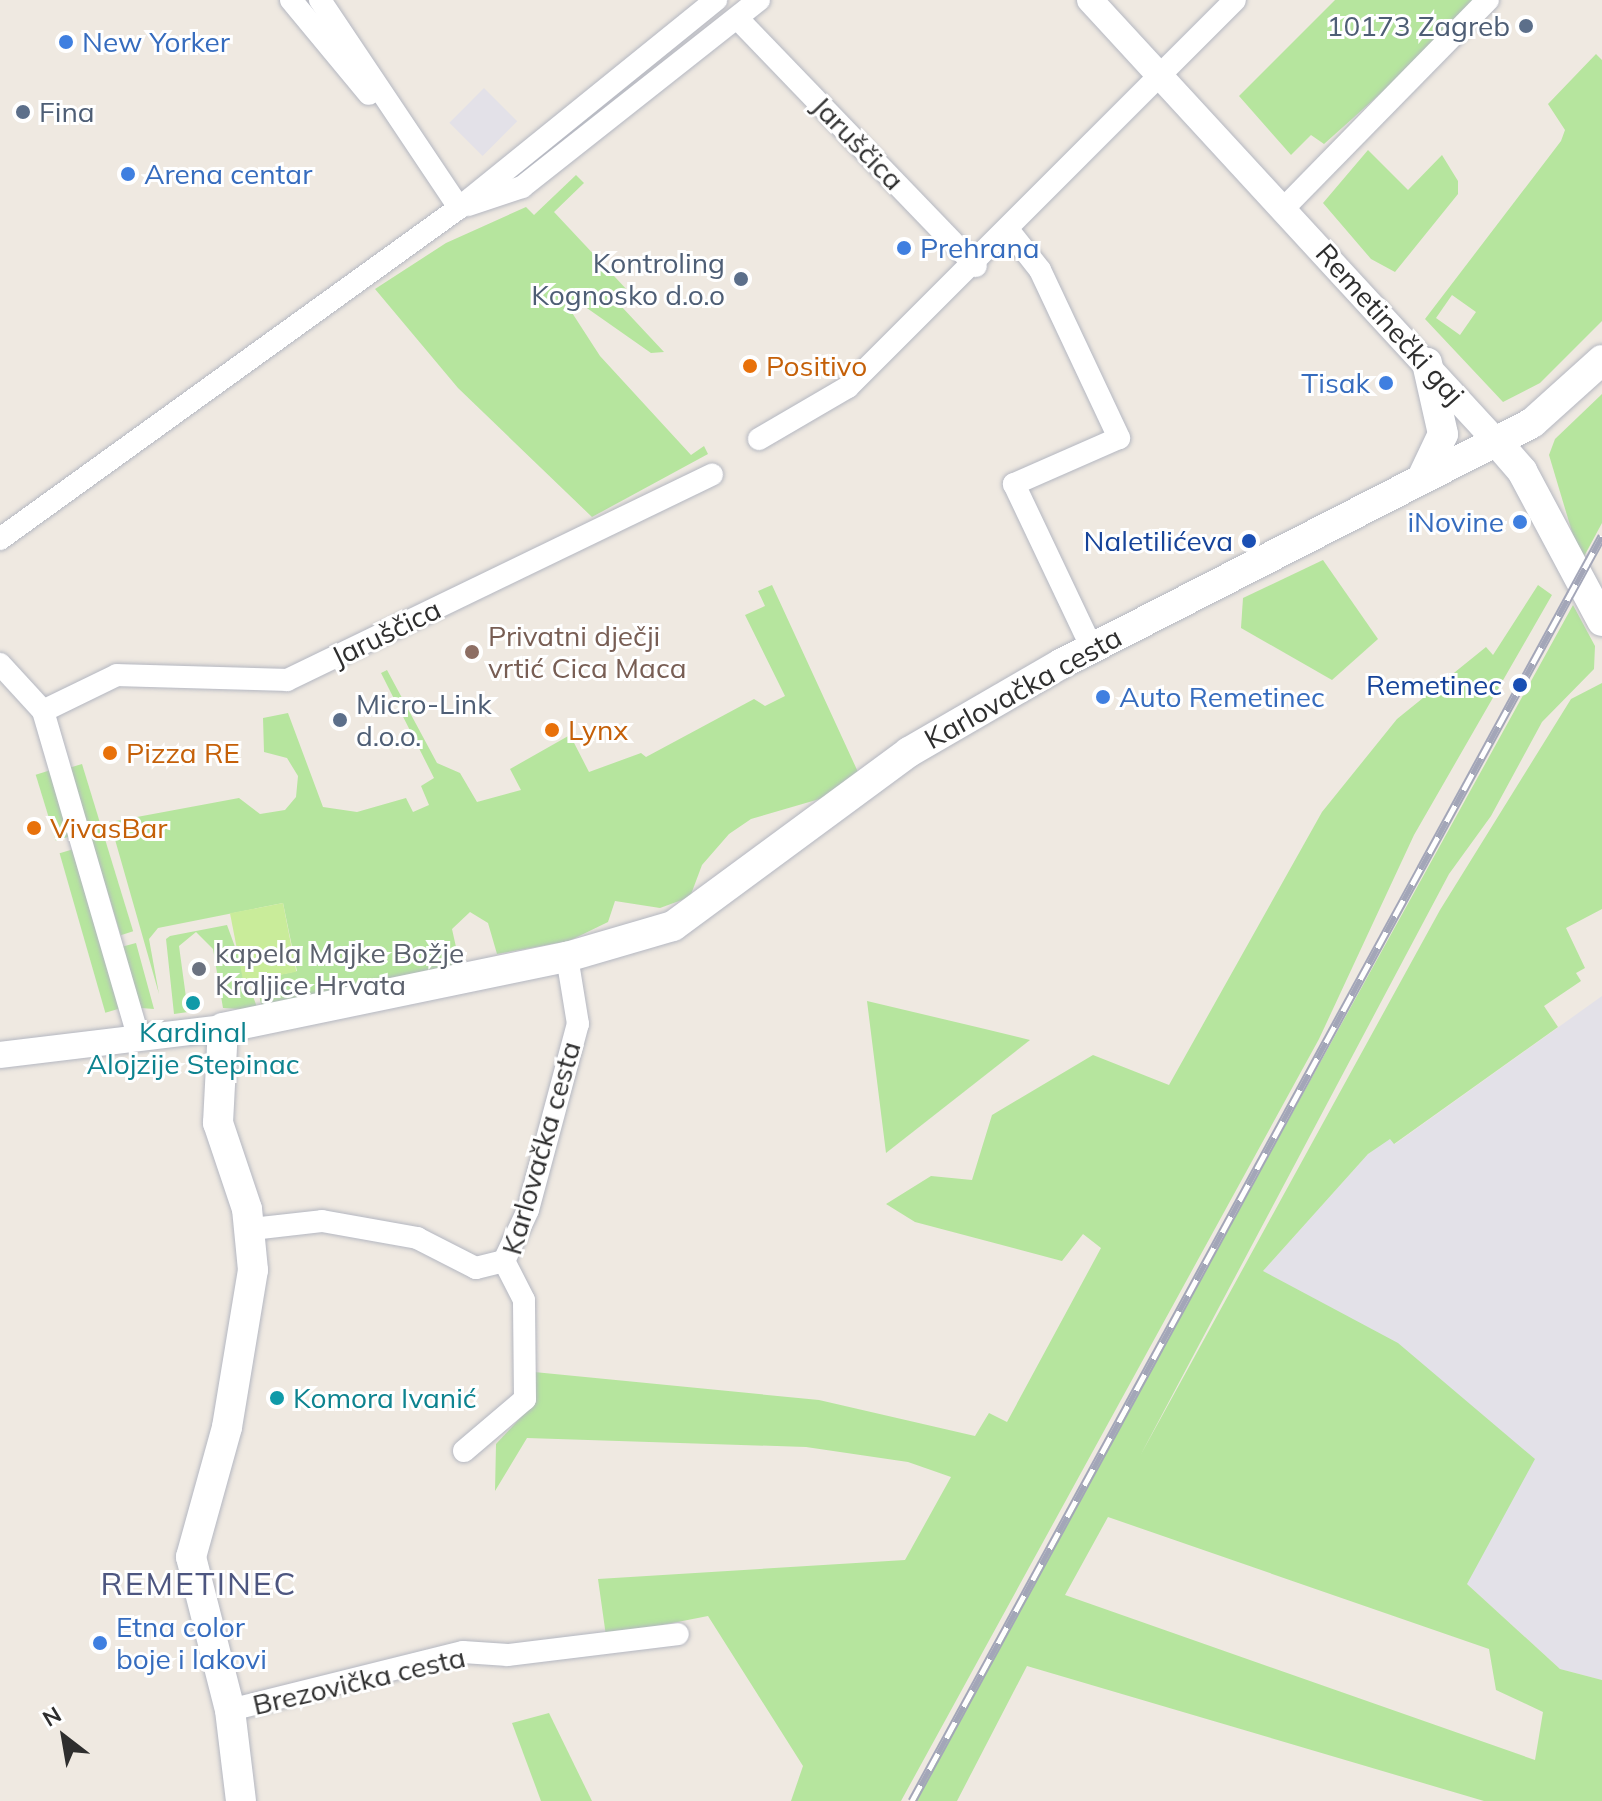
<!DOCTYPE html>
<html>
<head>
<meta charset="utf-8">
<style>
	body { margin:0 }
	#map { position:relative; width:1602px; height:1801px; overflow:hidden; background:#efe9e1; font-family:Mulish,sans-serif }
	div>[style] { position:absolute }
	.industrial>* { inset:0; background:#e3e1e8; transform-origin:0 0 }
	.green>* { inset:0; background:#b6e59e; transform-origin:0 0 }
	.pitch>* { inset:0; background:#c9ec9a; transform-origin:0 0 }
	.roads { filter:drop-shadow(0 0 2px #b4b7c1) drop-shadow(0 0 2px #b4b7c1) }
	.minor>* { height:22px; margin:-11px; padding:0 11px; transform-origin:11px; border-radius:11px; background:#fff }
	.tertiary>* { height:26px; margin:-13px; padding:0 13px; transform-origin:13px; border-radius:13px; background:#fff }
	.secondary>* { height:30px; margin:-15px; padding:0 15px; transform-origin:15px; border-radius:15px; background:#fff }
	.rail>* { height:9px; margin-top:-4.5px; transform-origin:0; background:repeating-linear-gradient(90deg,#fff 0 18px,#a3a6b8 0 36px); box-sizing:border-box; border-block:2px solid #a3a6b8 }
	.dots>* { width:22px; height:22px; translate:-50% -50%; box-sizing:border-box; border:4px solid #fff; border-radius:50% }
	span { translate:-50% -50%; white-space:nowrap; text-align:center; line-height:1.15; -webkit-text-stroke:6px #fff; paint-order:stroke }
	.service-label { font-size:28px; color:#4e5e75 }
	.right { translate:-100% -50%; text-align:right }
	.left { translate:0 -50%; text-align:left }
	.shop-label { font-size:28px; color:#366cbe }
	.street-label { font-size:28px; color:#2e2e2e }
	.food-label { font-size:28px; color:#c56008 }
	.transit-label { font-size:28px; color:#164399 }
	.education-label { font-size:28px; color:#785e54 }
	.worship-label { font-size:28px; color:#5b616d }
	.culture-label { font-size:28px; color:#0d838f }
	.quarter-label { font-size:32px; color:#4d5680; letter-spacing:2px }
	.north { position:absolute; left:24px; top:1697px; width:80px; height:80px; -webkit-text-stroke:6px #fff; paint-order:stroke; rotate:329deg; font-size:22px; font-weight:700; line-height:32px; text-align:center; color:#2e2e2e }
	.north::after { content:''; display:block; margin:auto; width:28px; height:36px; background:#2e2e2e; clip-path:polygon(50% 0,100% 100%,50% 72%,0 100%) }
</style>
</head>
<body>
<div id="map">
	<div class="industrial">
		<i style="left:484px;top:88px;width:47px;height:49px;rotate:45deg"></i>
		<i style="clip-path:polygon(1602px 996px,1602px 1680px,1560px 1669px,1467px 1584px,1263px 1271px,1368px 1154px,1390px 1138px,1395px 1144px)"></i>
	</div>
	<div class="green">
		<i style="clip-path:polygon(1335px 0,1485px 0,1324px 144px,1311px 135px,1291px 155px,1239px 96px)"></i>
		<i style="clip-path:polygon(evenodd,1596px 54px,1602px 60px,1602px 321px,1540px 383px,1503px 402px,1425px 319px,1561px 141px,1565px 130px,1548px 104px,1596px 54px,1452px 295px,1476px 312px,1460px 335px,1436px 318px,1452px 295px)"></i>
		<i style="clip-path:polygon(1368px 150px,1408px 190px,1442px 155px,1458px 181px,1458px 194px,1395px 272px,1371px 259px,1323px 203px)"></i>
		<i style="clip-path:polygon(576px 175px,584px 183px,554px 212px,629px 292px,621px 306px,664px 352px,651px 353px,574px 299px,567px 305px,600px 356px,691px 455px,704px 446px,708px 454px,592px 517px,458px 388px,375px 289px,446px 243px,526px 207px,534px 215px)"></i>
		<i style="clip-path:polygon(1602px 394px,1602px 523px,1581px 562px,1549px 455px,1555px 439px)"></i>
		<i style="clip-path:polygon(1323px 560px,1378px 639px,1332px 680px,1241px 628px,1243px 598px)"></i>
		<i style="clip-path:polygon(772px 585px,858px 772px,823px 798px,751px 819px,729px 834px,702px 865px,690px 897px,660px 908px,615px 901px,608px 922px,569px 941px,497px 954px,488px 923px,470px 912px,452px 929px,460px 965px,262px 1009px,256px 980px,297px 971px,283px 903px,158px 928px,149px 939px,159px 994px,110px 822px,239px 798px,260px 814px,285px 810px,296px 797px,298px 776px,287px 758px,264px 752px,263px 718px,288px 713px,323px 807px,357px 812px,406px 798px,413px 812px,429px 805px,421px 786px,434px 778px,381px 673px,387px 670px,437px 763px,460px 773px,477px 802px,521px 790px,510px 769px,570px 735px,589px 772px,641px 753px,646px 757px,754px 699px,765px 706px,785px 696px,745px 615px,765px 606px,758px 591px)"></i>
		<i style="clip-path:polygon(1538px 585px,1552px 595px,1414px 835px,1319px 1039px,901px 1801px,791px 1801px,803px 1766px,708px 1616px,606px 1636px,598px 1579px,905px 1560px,951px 1477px,908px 1462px,806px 1447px,527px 1438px,495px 1491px,496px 1444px,526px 1412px,534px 1372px,819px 1400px,975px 1436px,989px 1413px,1007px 1422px,1101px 1248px,1083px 1234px,1062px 1261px,915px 1222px,886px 1204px,931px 1176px,972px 1180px,992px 1115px,1093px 1055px,1169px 1085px,1322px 812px,1397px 719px,1486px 647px,1493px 655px)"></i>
		<i style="clip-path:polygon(evenodd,1573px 605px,1595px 646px,1594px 669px,1542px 722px,1491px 816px,1449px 874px,1140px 1456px,1440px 910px,1571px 699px,1602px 683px,1602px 909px,1566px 928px,1585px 968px,1576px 973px,1581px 981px,1544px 1006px,1558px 1027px,1394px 1144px,1390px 1139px,1368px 1154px,1263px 1271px,1398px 1343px,1535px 1459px,1467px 1584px,1560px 1669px,1602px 1680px,1602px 1801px,1484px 1801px,1027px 1666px,957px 1801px,912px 1801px,1573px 605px,1108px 1517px,1489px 1649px,1496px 1690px,1543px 1712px,1535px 1760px,1065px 1595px,1108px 1517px)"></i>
		<i style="left:82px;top:764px;width:175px;height:13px;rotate:73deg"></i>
		<i style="left:51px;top:770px;width:69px;height:16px;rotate:73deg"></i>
		<i style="left:74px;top:849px;width:166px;height:15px;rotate:74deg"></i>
		<i style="clip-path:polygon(227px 925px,258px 1010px,223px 1008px,213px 949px,196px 932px,179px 946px,188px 1012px,174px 1014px,166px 939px,170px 936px)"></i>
		<i style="clip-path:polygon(136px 943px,154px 1009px,141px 1008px,121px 947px)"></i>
		<i style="clip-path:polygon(867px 1001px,985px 1029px,1030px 1040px,886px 1153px)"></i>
		<i style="clip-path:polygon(549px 1713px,592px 1801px,541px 1801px,512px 1723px)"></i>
	</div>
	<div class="pitch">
		<i style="left:283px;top:903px;width:70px;height:54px;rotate:79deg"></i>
	</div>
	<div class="roads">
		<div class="minor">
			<i style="left:291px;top:0;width:122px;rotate:50.3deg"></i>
			<i style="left:320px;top:0;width:250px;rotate:56.2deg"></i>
			<i style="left:740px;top:21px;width:340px;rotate:46.1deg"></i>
			<i style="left:468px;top:205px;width:57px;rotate:-18.4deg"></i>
			<i style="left:522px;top:187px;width:302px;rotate:-38.3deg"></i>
			<i style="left:1285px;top:207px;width:290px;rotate:-45.6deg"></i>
			<i style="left:1010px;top:232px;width:48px;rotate:51.7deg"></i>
			<i style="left:1040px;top:270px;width:186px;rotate:64.8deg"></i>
			<i style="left:1119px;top:438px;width:115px;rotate:156.3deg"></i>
			<i style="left:1014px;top:484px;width:182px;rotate:64.6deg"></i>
			<i style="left:759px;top:439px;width:103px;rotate:-30.3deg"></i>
			<i style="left:848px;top:387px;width:547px;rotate:-45deg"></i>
			<i style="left:0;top:539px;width:566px;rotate:-35.8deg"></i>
			<i style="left:459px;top:208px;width:331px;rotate:-39deg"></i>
			<i style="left:0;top:664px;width:64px;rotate:47.5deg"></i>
			<i style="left:43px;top:711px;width:335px;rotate:73.7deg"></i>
			<i style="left:43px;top:711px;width:82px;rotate:-25.9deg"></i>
			<i style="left:117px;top:675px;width:170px;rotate:1.7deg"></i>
			<i style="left:287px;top:680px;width:472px;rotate:-25.8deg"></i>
			<i style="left:252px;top:1229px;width:70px;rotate:-6.5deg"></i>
			<i style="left:322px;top:1221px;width:97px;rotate:10.1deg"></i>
			<i style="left:417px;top:1238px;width:66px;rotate:27deg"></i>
			<i style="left:476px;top:1268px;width:29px;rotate:-14deg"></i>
			<i style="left:464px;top:1451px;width:80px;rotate:-40.4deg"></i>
			<i style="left:525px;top:1399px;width:99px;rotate:-90.6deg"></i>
			<i style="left:524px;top:1300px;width:44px;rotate:-117.1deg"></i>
			<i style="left:504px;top:1261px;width:56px;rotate:-64.8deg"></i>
			<i style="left:528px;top:1210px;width:193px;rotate:-75deg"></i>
			<i style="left:578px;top:1024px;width:68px;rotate:-99.3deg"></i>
			<i style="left:230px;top:1710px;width:240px;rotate:-14deg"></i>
			<i style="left:463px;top:1652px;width:45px;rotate:3.8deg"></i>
			<i style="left:508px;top:1655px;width:171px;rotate:-7deg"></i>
		</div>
		<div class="tertiary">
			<i style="left:1090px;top:0;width:599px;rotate:47.37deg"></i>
			<i style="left:0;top:1055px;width:225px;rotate:-6.9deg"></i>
		</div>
		<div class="secondary">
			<i style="left:1496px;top:441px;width:40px;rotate:49deg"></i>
			<i style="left:1522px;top:471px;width:170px;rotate:61.9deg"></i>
			<i style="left:1424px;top:474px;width:44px;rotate:-64.6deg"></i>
			<i style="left:1443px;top:434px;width:73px;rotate:-102.7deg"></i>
			<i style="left:241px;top:1801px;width:92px;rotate:-96.9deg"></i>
			<i style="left:230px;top:1710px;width:158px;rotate:-104.3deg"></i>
			<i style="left:191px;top:1557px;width:135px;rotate:-74.5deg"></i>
			<i style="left:227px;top:1427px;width:159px;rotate:-80.6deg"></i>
			<i style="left:253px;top:1270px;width:61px;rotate:-95.6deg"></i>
			<i style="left:247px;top:1209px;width:91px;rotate:-108.6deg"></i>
			<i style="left:218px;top:1123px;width:95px;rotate:-87deg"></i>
			<i style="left:223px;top:1028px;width:351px;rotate:-11.7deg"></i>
			<i style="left:567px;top:957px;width:110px;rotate:-16.3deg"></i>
			<i style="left:673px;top:926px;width:293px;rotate:-36.4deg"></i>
			<i style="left:909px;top:752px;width:176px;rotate:-30.1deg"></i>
			<i style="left:1061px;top:664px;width:529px;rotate:-27.1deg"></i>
			<i style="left:1532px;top:423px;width:94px;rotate:-42deg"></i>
		</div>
	</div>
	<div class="rail">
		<i style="left:912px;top:1801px;width:1441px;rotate:-61.39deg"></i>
	</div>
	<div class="dots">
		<i style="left:1526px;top:26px;background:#5c6f8a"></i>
		<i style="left:66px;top:42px;background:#3f7fe0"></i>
		<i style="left:23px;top:112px;background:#5c6f8a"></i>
		<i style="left:128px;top:174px;background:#3f7fe0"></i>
		<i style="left:904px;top:248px;background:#3f7fe0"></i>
		<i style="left:741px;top:279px;background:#5c6f8a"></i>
		<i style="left:750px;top:366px;background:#e8710a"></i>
		<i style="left:1386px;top:383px;background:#3f7fe0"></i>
		<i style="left:1520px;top:522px;background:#3f7fe0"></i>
		<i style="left:1249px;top:541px;background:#1a4fb4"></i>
		<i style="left:472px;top:652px;background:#8d6e63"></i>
		<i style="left:1520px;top:685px;background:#1a4fb4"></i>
		<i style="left:1103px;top:697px;background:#3f7fe0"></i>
		<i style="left:340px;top:720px;background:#5c6f8a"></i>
		<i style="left:552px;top:730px;background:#e8710a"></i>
		<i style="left:110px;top:753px;background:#e8710a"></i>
		<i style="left:34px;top:828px;background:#e8710a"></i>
		<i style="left:199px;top:969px;background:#6b7280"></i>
		<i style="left:193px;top:1003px;background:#0f9aa8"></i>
		<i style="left:277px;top:1398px;background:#0f9aa8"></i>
		<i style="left:100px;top:1643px;background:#3f7fe0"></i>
	</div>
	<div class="service-label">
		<span class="right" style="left:1510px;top:26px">10173 Zagreb</span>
		<span class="left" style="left:39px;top:112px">Fina</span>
		<span class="right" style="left:725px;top:279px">Kontroling<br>Kognosko d.o.o</span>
		<span class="left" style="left:356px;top:720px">Micro-Link<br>d.o.o.</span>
	</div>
	<div class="shop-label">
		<span class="left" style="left:82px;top:42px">New Yorker</span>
		<span class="left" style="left:144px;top:174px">Arena centar</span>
		<span class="left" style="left:920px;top:248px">Prehrana</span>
		<span class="right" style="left:1370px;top:383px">Tisak</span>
		<span class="right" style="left:1504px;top:522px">iNovine</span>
		<span class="left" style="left:1119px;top:697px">Auto Remetinec</span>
		<span class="left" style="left:116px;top:1643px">Etna color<br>boje i lakovi</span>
	</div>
	<div class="street-label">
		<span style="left:858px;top:143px;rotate:46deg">Jaruščica</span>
		<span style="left:1390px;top:324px;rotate:48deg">Remetinečki gaj</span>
		<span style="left:386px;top:633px;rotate:-26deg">Jaruščica</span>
		<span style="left:1023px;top:688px;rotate:-29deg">Karlovačka cesta</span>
		<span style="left:541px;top:1148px;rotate:-74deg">Karlovačka cesta</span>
		<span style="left:359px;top:1681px;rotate:-13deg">Brezovička cesta</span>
	</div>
	<div class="food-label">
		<span class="left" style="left:766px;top:366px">Positivo</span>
		<span class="left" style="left:568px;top:730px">Lynx</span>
		<span class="left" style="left:126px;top:753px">Pizza RE</span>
		<span class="left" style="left:50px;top:828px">VivasBar</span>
	</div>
	<div class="transit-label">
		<span class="right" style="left:1233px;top:541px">Naletilićeva</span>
		<span class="right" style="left:1502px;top:685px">Remetinec</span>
	</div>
	<div class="education-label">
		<span class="left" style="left:488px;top:652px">Privatni dječji<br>vrtić Cica Maca</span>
	</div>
	<div class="worship-label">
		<span class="left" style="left:215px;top:969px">kapela Majke Božje<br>Kraljice Hrvata</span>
	</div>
	<div class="culture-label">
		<span style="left:193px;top:1048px">Kardinal<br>Alojzije Stepinac</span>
		<span class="left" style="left:293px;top:1398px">Komora Ivanić</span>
	</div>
	<div class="quarter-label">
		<span style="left:199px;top:1583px">REMETINEC</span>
	</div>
	<div class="north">N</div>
</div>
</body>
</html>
